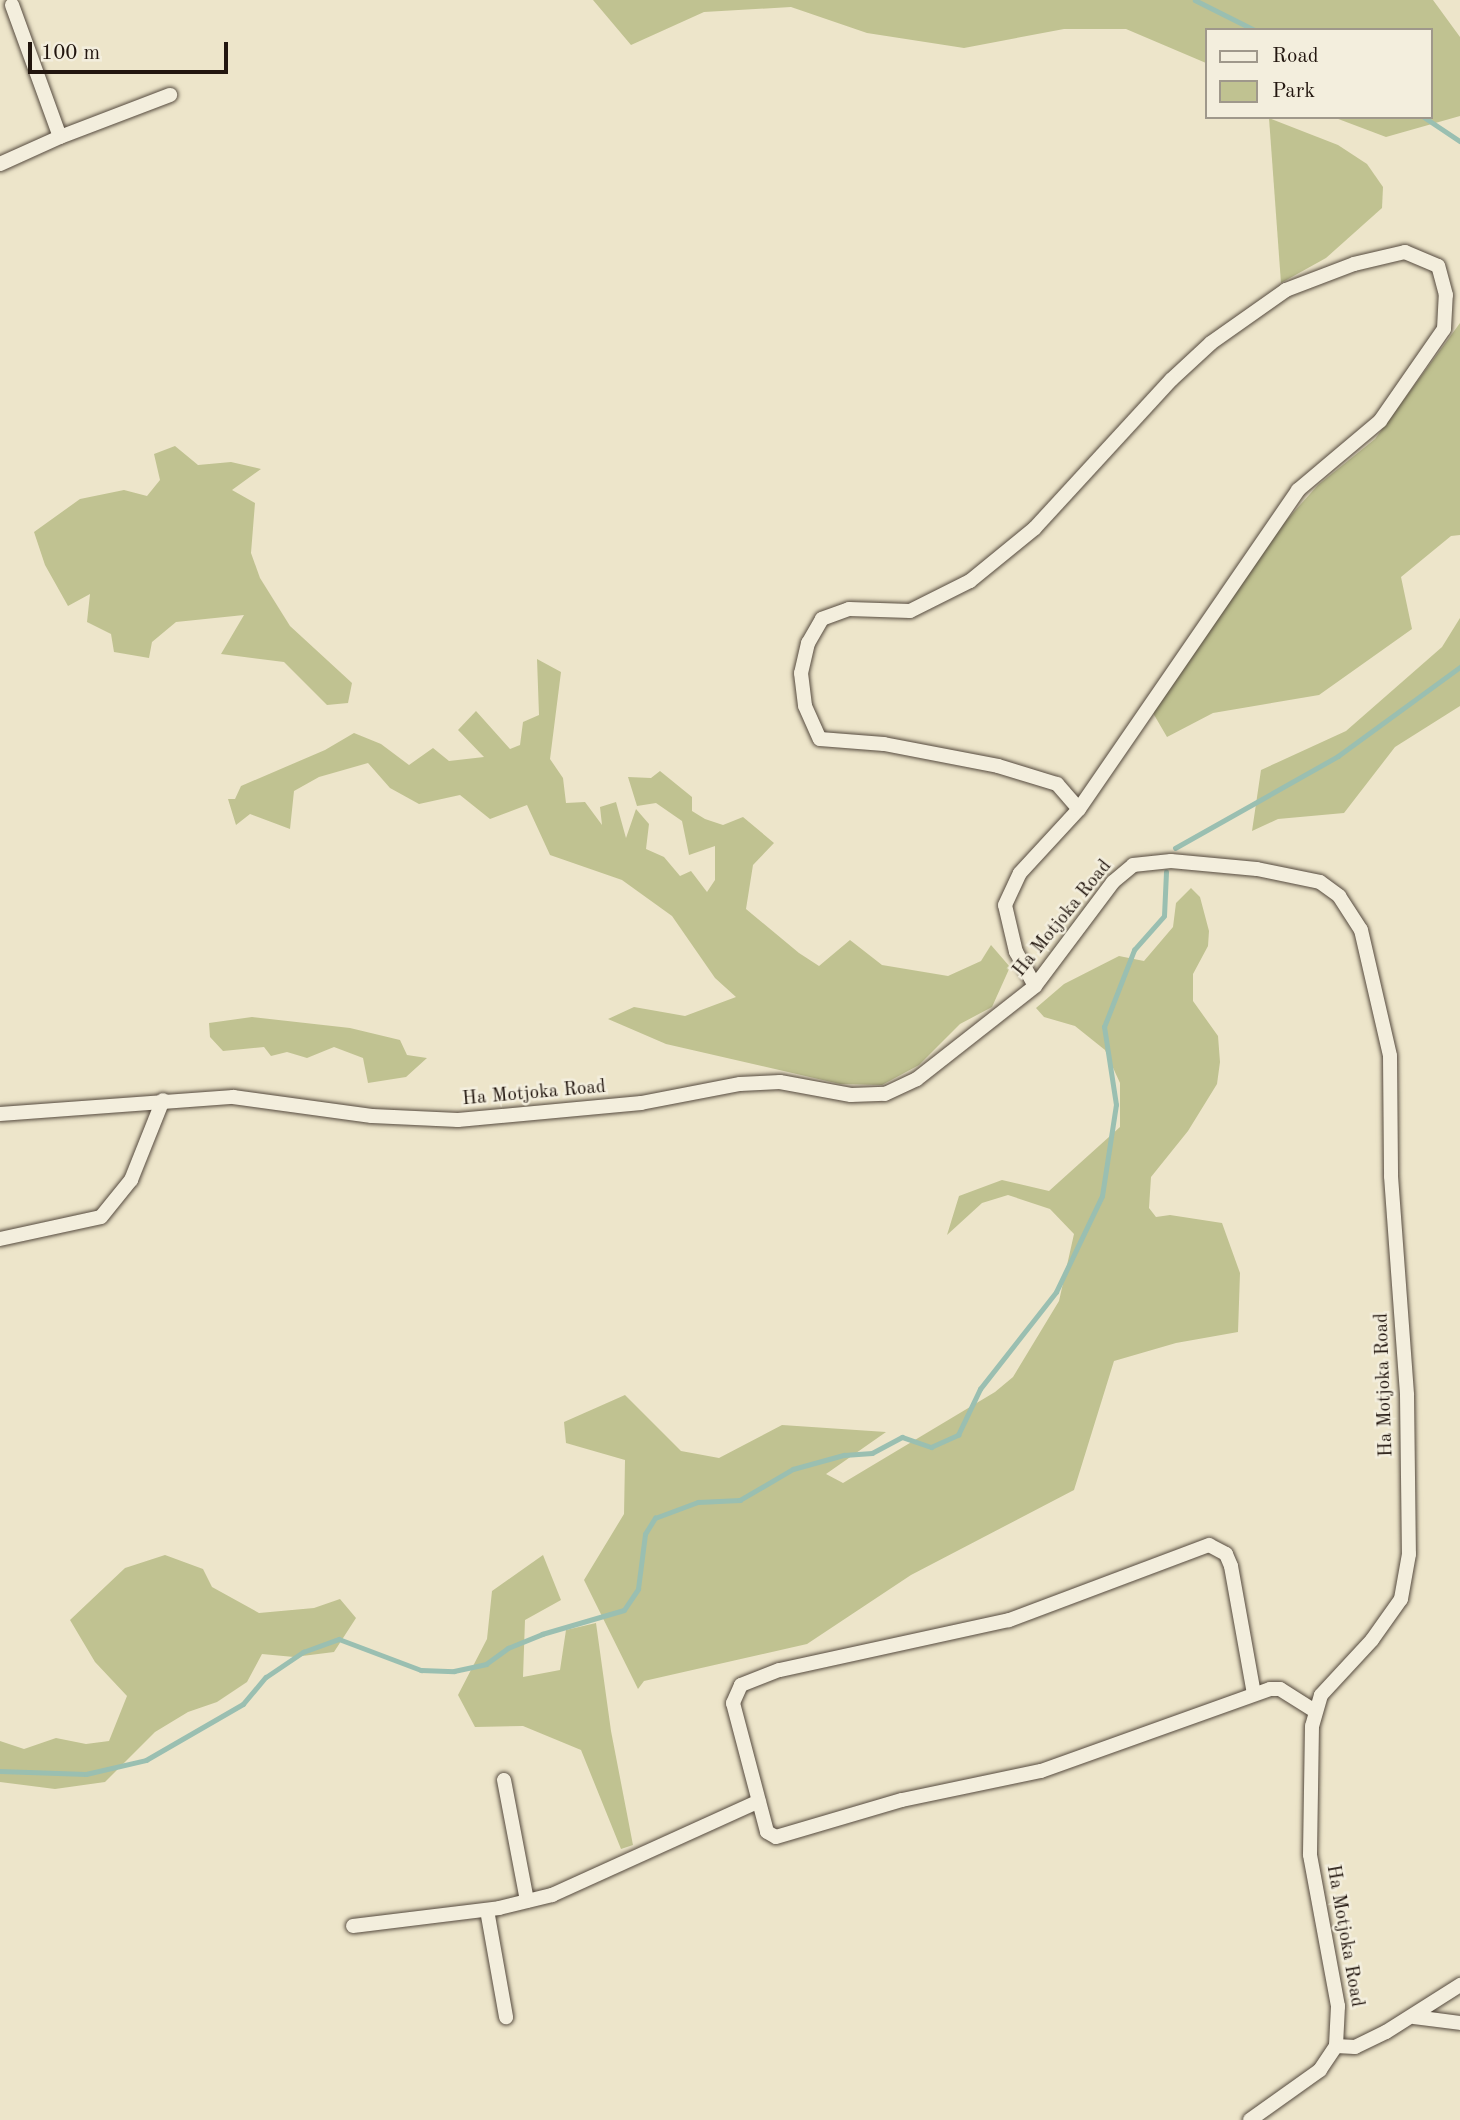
<!DOCTYPE html>
<html>
<head>
<meta charset="utf-8">
<style>
	body { margin:0 }
	#map { position:relative; width:1460px; height:2120px; overflow:hidden; background:#ede5ca; font-family:"Old Standard TT",serif }
	div>[style] { position:absolute }
	.green>* { inset:0; background:#c0c291 }
	.stream>* { height:4.5px; margin:-2.25px; padding:0 2.25px; transform-origin:2.25px; border-radius:2.25px; background:#9abfb1 }
	.roads { filter:drop-shadow(0 0 2px #554a3e) drop-shadow(0 0 2px #554a3e) }
	.minor>* { height:14px; margin:-7px; padding:0 7px; transform-origin:7px; border-radius:7px; background:#f3eedd }
	span { translate:-50% -50%; white-space:nowrap; text-align:center; line-height:1.15; -webkit-text-stroke:5px #f3eedd; paint-order:stroke }
	.street-label { font-size:19px; color:#22160f }
	.legend { position:absolute; left:1205px; top:28px; width:228px; height:91px; box-sizing:border-box; background:#f3eedd; border:2px solid #9f988b; margin:0; padding:9px 12px; list-style:none; font-size:21px; color:#22160f }
	.legend li { display:flex; align-items:center; gap:14px; height:35px }
	.legend b { width:35px; border:2px solid #9f988b }
	.scale { position:absolute; left:28px; top:42px; width:200px; height:32px; box-sizing:border-box; border:4px solid #22160f; border-top:0; padding-left:9px; font-size:21px; line-height:24px; white-space:nowrap; color:#22160f; -webkit-text-stroke:5px #f3eedd; paint-order:stroke }
</style>
</head>
<body>
<div id="map">
	<div class="green">
		<i style="clip-path:polygon(593px 0,1433px 0,1460px 37px,1460px 116px,1386px 137px,1333px 117px,1430px 117px,1430px 30px,1206px 30px,1206px 63px,1126px 29px,1064px 29px,964px 48px,867px 33px,791px 7px,704px 12px,631px 45px)"></i>
		<i style="clip-path:polygon(1269px 118px,1338px 145px,1367px 164px,1383px 187px,1382px 208px,1326px 258px,1281px 283px)"></i>
		<i style="clip-path:polygon(1460px 323px,1460px 535px,1451px 536px,1401px 577px,1412px 629px,1319px 695px,1213px 713px,1167px 737px,1153px 713px,1275px 533px,1318px 485px,1375px 439px)"></i>
		<i style="clip-path:polygon(175px 446px,198px 465px,231px 462px,261px 469px,232px 490px,255px 503px,251px 553px,260px 578px,290px 626px,352px 683px,348px 703px,327px 705px,284px 662px,221px 654px,244px 615px,176px 622px,152px 642px,149px 658px,114px 652px,111px 634px,87px 622px,90px 594px,68px 606px,45px 565px,34px 532px,80px 499px,124px 490px,147px 496px,160px 480px,154px 454px)"></i>
		<i style="clip-path:polygon(1460px 618px,1460px 706px,1395px 747px,1344px 813px,1278px 819px,1252px 831px,1261px 770px,1346px 731px,1442px 647px)"></i>
		<i style="clip-path:polygon(537px 659px,561px 672px,550px 759px,563px 778px,566px 803px,585px 802px,602px 825px,600px 807px,616px 802px,626px 838px,636px 809px,649px 824px,646px 849px,664px 857px,680px 876px,691px 871px,707px 892px,715px 880px,715px 846px,689px 855px,682px 821px,656px 803px,637px 806px,628px 777px,651px 778px,660px 771px,692px 797px,692px 811px,705px 819px,723px 825px,743px 817px,774px 843px,753px 865px,746px 909px,799px 953px,819px 966px,850px 940px,882px 965px,948px 976px,981px 961px,991px 945px,1010px 967px,992px 1007px,960px 1024px,919px 1065px,882px 1085px,840px 1084px,666px 1044px,608px 1019px,634px 1007px,685px 1016px,736px 997px,715px 978px,672px 916px,622px 880px,550px 855px,527px 805px,490px 819px,460px 795px,419px 804px,390px 788px,368px 763px,319px 777px,294px 791px,290px 829px,250px 814px,236px 825px,228px 799px,235px 799px,241px 786px,325px 750px,354px 733px,381px 744px,409px 765px,433px 748px,449px 761px,484px 757px,458px 730px,476px 711px,510px 749px,520px 745px,523px 722px,539px 715px)"></i>
		<i style="clip-path:polygon(1191px 888px,1200px 897px,1209px 931px,1208px 946px,1193px 974px,1193px 1001px,1218px 1036px,1220px 1062px,1217px 1084px,1188px 1131px,1151px 1177px,1149px 1208px,1156px 1217px,1170px 1215px,1222px 1223px,1240px 1273px,1238px 1332px,1176px 1343px,1114px 1361px,1074px 1490px,911px 1575px,807px 1644px,644px 1681px,638px 1689px,584px 1580px,624px 1514px,625px 1460px,566px 1443px,564px 1422px,625px 1395px,681px 1451px,719px 1458px,782px 1425px,886px 1432px,826px 1474px,843px 1483px,995px 1392px,1013px 1377px,1059px 1301px,1074px 1234px,1050px 1209px,1008px 1195px,982px 1203px,947px 1235px,959px 1196px,1002px 1180px,1049px 1191px,1120px 1127px,1120px 1083px,1105px 1050px,1075px 1026px,1044px 1017px,1036px 1008px,1064px 984px,1119px 956px,1144px 961px,1173px 927px,1176px 903px)"></i>
		<i style="clip-path:polygon(252px 1017px,350px 1028px,400px 1040px,407px 1055px,427px 1058px,406px 1077px,368px 1083px,363px 1058px,334px 1047px,307px 1058px,287px 1052px,271px 1056px,264px 1047px,223px 1051px,210px 1037px,209px 1023px)"></i>
		<i style="clip-path:polygon(165px 1555px,203px 1569px,212px 1587px,259px 1613px,314px 1608px,340px 1599px,356px 1618px,334px 1652px,294px 1657px,262px 1654px,247px 1682px,217px 1702px,188px 1712px,155px 1732px,105px 1782px,55px 1789px,0 1782px,0 1741px,24px 1749px,56px 1738px,86px 1744px,109px 1741px,127px 1696px,95px 1662px,70px 1620px,125px 1568px)"></i>
		<i style="clip-path:polygon(543px 1555px,561px 1600px,525px 1620px,523px 1677px,560px 1670px,566px 1630px,596px 1623px,611px 1731px,633px 1845px,621px 1849px,581px 1750px,523px 1726px,475px 1727px,458px 1695px,487px 1639px,492px 1591px)"></i>
	</div>
	<div class="stream">
		<i style="left:1195px;top:0;width:67px;rotate:26.6deg"></i>
		<i style="left:1424px;top:117px;width:43px;rotate:33.7deg"></i>
		<i style="left:1175px;top:848px;width:187px;rotate:-29.4deg"></i>
		<i style="left:1338px;top:756px;width:151px;rotate:-36.1deg"></i>
		<i style="left:0;top:1771px;width:86px;rotate:2deg"></i>
		<i style="left:86px;top:1774px;width:62px;rotate:-13.1deg"></i>
		<i style="left:146px;top:1760px;width:112px;rotate:-30deg"></i>
		<i style="left:243px;top:1704px;width:35px;rotate:-50deg"></i>
		<i style="left:266px;top:1677px;width:45px;rotate:-34deg"></i>
		<i style="left:303px;top:1652px;width:38px;rotate:-20deg"></i>
		<i style="left:339px;top:1639px;width:88px;rotate:20.7deg"></i>
		<i style="left:421px;top:1670px;width:33px;rotate:2deg"></i>
		<i style="left:454px;top:1671px;width:33px;rotate:-12deg"></i>
		<i style="left:486px;top:1664px;width:27px;rotate:-36deg"></i>
		<i style="left:508px;top:1648px;width:37px;rotate:-22deg"></i>
		<i style="left:542px;top:1634px;width:85px;rotate:-16.3deg"></i>
		<i style="left:624px;top:1610px;width:25px;rotate:-56deg"></i>
		<i style="left:638px;top:1589px;width:55px;rotate:-82.7deg"></i>
		<i style="left:645px;top:1534px;width:19px;rotate:-58deg"></i>
		<i style="left:655px;top:1518px;width:46px;rotate:-20.4deg"></i>
		<i style="left:698px;top:1502px;width:42px;rotate:-2.7deg"></i>
		<i style="left:740px;top:1500px;width:61px;rotate:-30.3deg"></i>
		<i style="left:793px;top:1469px;width:53px;rotate:-15.4deg"></i>
		<i style="left:844px;top:1455px;width:28px;rotate:-4deg"></i>
		<i style="left:872px;top:1453px;width:34px;rotate:-28deg"></i>
		<i style="left:902px;top:1437px;width:31px;rotate:19deg"></i>
		<i style="left:931px;top:1447px;width:30px;rotate:-24deg"></i>
		<i style="left:958px;top:1435px;width:51px;rotate:-64.4deg"></i>
		<i style="left:980px;top:1389px;width:123px;rotate:-51.9deg"></i>
		<i style="left:1056px;top:1292px;width:106px;rotate:-64.4deg"></i>
		<i style="left:1102px;top:1196px;width:92px;rotate:-81.3deg"></i>
		<i style="left:1116px;top:1105px;width:79px;rotate:-98.7deg"></i>
		<i style="left:1104px;top:1027px;width:83px;rotate:-68.7deg"></i>
		<i style="left:1134px;top:950px;width:45px;rotate:-48.6deg"></i>
		<i style="left:1164px;top:916px;width:44px;rotate:-87.4deg"></i>
	</div>
	<div class="roads">
		<div class="minor">
			<i style="left:12px;top:5px;width:140px;rotate:70deg"></i>
			<i style="left:60px;top:137px;width:118px;rotate:-20.9deg"></i>
			<i style="left:0;top:164px;width:66px;rotate:-24.2deg"></i>
			<i style="left:1035px;top:986px;width:39px;rotate:-119deg"></i>
			<i style="left:1016px;top:952px;width:48px;rotate:-103.2deg"></i>
			<i style="left:1005px;top:905px;width:35px;rotate:-65deg"></i>
			<i style="left:1020px;top:873px;width:87px;rotate:-47.3deg"></i>
			<i style="left:1079px;top:809px;width:387px;rotate:-55.5deg"></i>
			<i style="left:1298px;top:490px;width:107px;rotate:-40.1deg"></i>
			<i style="left:1380px;top:421px;width:112px;rotate:-55.2deg"></i>
			<i style="left:1444px;top:329px;width:34px;rotate:-87deg"></i>
			<i style="left:1446px;top:295px;width:30px;rotate:-105deg"></i>
			<i style="left:1438px;top:266px;width:36px;rotate:-157deg"></i>
			<i style="left:1405px;top:252px;width:52px;rotate:166.8deg"></i>
			<i style="left:1354px;top:264px;width:73px;rotate:159.1deg"></i>
			<i style="left:1286px;top:290px;width:92px;rotate:144.8deg"></i>
			<i style="left:1211px;top:343px;width:54px;rotate:137.2deg"></i>
			<i style="left:1171px;top:380px;width:201px;rotate:132.6deg"></i>
			<i style="left:1035px;top:528px;width:84px;rotate:140.8deg"></i>
			<i style="left:970px;top:581px;width:67px;rotate:153.4deg"></i>
			<i style="left:910px;top:611px;width:61px;rotate:-178.1deg"></i>
			<i style="left:849px;top:609px;width:29px;rotate:160deg"></i>
			<i style="left:822px;top:619px;width:28px;rotate:120deg"></i>
			<i style="left:808px;top:643px;width:31px;rotate:103deg"></i>
			<i style="left:801px;top:673px;width:33px;rotate:83deg"></i>
			<i style="left:805px;top:706px;width:36px;rotate:66deg"></i>
			<i style="left:820px;top:739px;width:64px;rotate:4.5deg"></i>
			<i style="left:884px;top:744px;width:116px;rotate:10.9deg"></i>
			<i style="left:998px;top:766px;width:62px;rotate:17deg"></i>
			<i style="left:1057px;top:784px;width:33px;rotate:49deg"></i>
			<i style="left:0;top:1114px;width:234px;rotate:-4.2deg"></i>
			<i style="left:233px;top:1097px;width:140px;rotate:7.8deg"></i>
			<i style="left:372px;top:1116px;width:86px;rotate:2.7deg"></i>
			<i style="left:458px;top:1120px;width:184px;rotate:-5.3deg"></i>
			<i style="left:641px;top:1103px;width:101px;rotate:-10.9deg"></i>
			<i style="left:740px;top:1084px;width:40px;rotate:-2.9deg"></i>
			<i style="left:780px;top:1082px;width:72px;rotate:10.4deg"></i>
			<i style="left:851px;top:1095px;width:34px;rotate:-2deg"></i>
			<i style="left:885px;top:1094px;width:35px;rotate:-25deg"></i>
			<i style="left:917px;top:1079px;width:150px;rotate:-38.2deg"></i>
			<i style="left:1035px;top:986px;width:130px;rotate:-53.1deg"></i>
			<i style="left:1113px;top:882px;width:26px;rotate:-40deg"></i>
			<i style="left:1133px;top:865px;width:38px;rotate:-6deg"></i>
			<i style="left:1171px;top:861px;width:86px;rotate:5.3deg"></i>
			<i style="left:1257px;top:869px;width:64px;rotate:11.7deg"></i>
			<i style="left:1320px;top:882px;width:24px;rotate:36deg"></i>
			<i style="left:1339px;top:896px;width:40px;rotate:57.1deg"></i>
			<i style="left:1361px;top:930px;width:129px;rotate:77deg"></i>
			<i style="left:1390px;top:1056px;width:120px;rotate:89.5deg"></i>
			<i style="left:1391px;top:1176px;width:220px;rotate:85.8deg"></i>
			<i style="left:1407px;top:1395px;width:159px;rotate:89.3deg"></i>
			<i style="left:1409px;top:1554px;width:46px;rotate:100.1deg"></i>
			<i style="left:1401px;top:1599px;width:50px;rotate:125.3deg"></i>
			<i style="left:1372px;top:1640px;width:75px;rotate:132.8deg"></i>
			<i style="left:1321px;top:1695px;width:32px;rotate:106deg"></i>
			<i style="left:1312px;top:1726px;width:129px;rotate:90.9deg"></i>
			<i style="left:1310px;top:1855px;width:154px;rotate:79.5deg"></i>
			<i style="left:1338px;top:2006px;width:40px;rotate:92.9deg"></i>
			<i style="left:1336px;top:2046px;width:29px;rotate:124deg"></i>
			<i style="left:1320px;top:2070px;width:86px;rotate:144.5deg"></i>
			<i style="left:0;top:1239px;width:103px;rotate:-12.3deg"></i>
			<i style="left:101px;top:1217px;width:48px;rotate:-51deg"></i>
			<i style="left:131px;top:1180px;width:86px;rotate:-68.2deg"></i>
			<i style="left:1254px;top:1694px;width:130px;rotate:-100.2deg"></i>
			<i style="left:1231px;top:1566px;width:13px;rotate:-113deg"></i>
			<i style="left:1226px;top:1554px;width:19px;rotate:-152deg"></i>
			<i style="left:1209px;top:1545px;width:214px;rotate:159.4deg"></i>
			<i style="left:1009px;top:1620px;width:235px;rotate:167.7deg"></i>
			<i style="left:779px;top:1670px;width:41px;rotate:158.5deg"></i>
			<i style="left:741px;top:1685px;width:20px;rotate:114deg"></i>
			<i style="left:733px;top:1703px;width:133px;rotate:75.2deg"></i>
			<i style="left:767px;top:1832px;width:10px;rotate:29deg"></i>
			<i style="left:776px;top:1837px;width:131px;rotate:-16.4deg"></i>
			<i style="left:902px;top:1800px;width:142px;rotate:-11.8deg"></i>
			<i style="left:1041px;top:1771px;width:243px;rotate:-19.7deg"></i>
			<i style="left:1270px;top:1689px;width:10px"></i>
			<i style="left:1280px;top:1689px;width:41px;rotate:32.2deg"></i>
			<i style="left:504px;top:1780px;width:123px;rotate:79.2deg"></i>
			<i style="left:487px;top:1910px;width:109px;rotate:79.9deg"></i>
			<i style="left:353px;top:1926px;width:147px;rotate:-7deg"></i>
			<i style="left:499px;top:1908px;width:55px;rotate:-13.8deg"></i>
			<i style="left:552px;top:1895px;width:227px;rotate:-24.4deg"></i>
			<i style="left:1414px;top:2017px;width:46px;rotate:7.4deg"></i>
			<i style="left:1336px;top:2046px;width:19px;rotate:3deg"></i>
			<i style="left:1355px;top:2047px;width:34px;rotate:-26deg"></i>
			<i style="left:1386px;top:2032px;width:88px;rotate:-32.4deg"></i>
		</div>
	</div>
	<div class="street-label">
		<span style="left:1063px;top:919px;rotate:-51deg">Ha Motjoka Road</span>
		<span style="left:534px;top:1094px;rotate:-5deg">Ha Motjoka Road</span>
		<span style="left:1385px;top:1385px;rotate:-92deg">Ha Motjoka Road</span>
		<span style="left:1344px;top:1936px;rotate:80deg">Ha Motjoka Road</span>
	</div>
	<ul class="legend">
	<li><b style="height:9px;background:#f3eedd"></b>Road</li>
	<li><b style="height:19px;background:#c0c291"></b>Park</li>
	</ul>
	<div class="scale">100 m</div>
</div>
</body>
</html>
